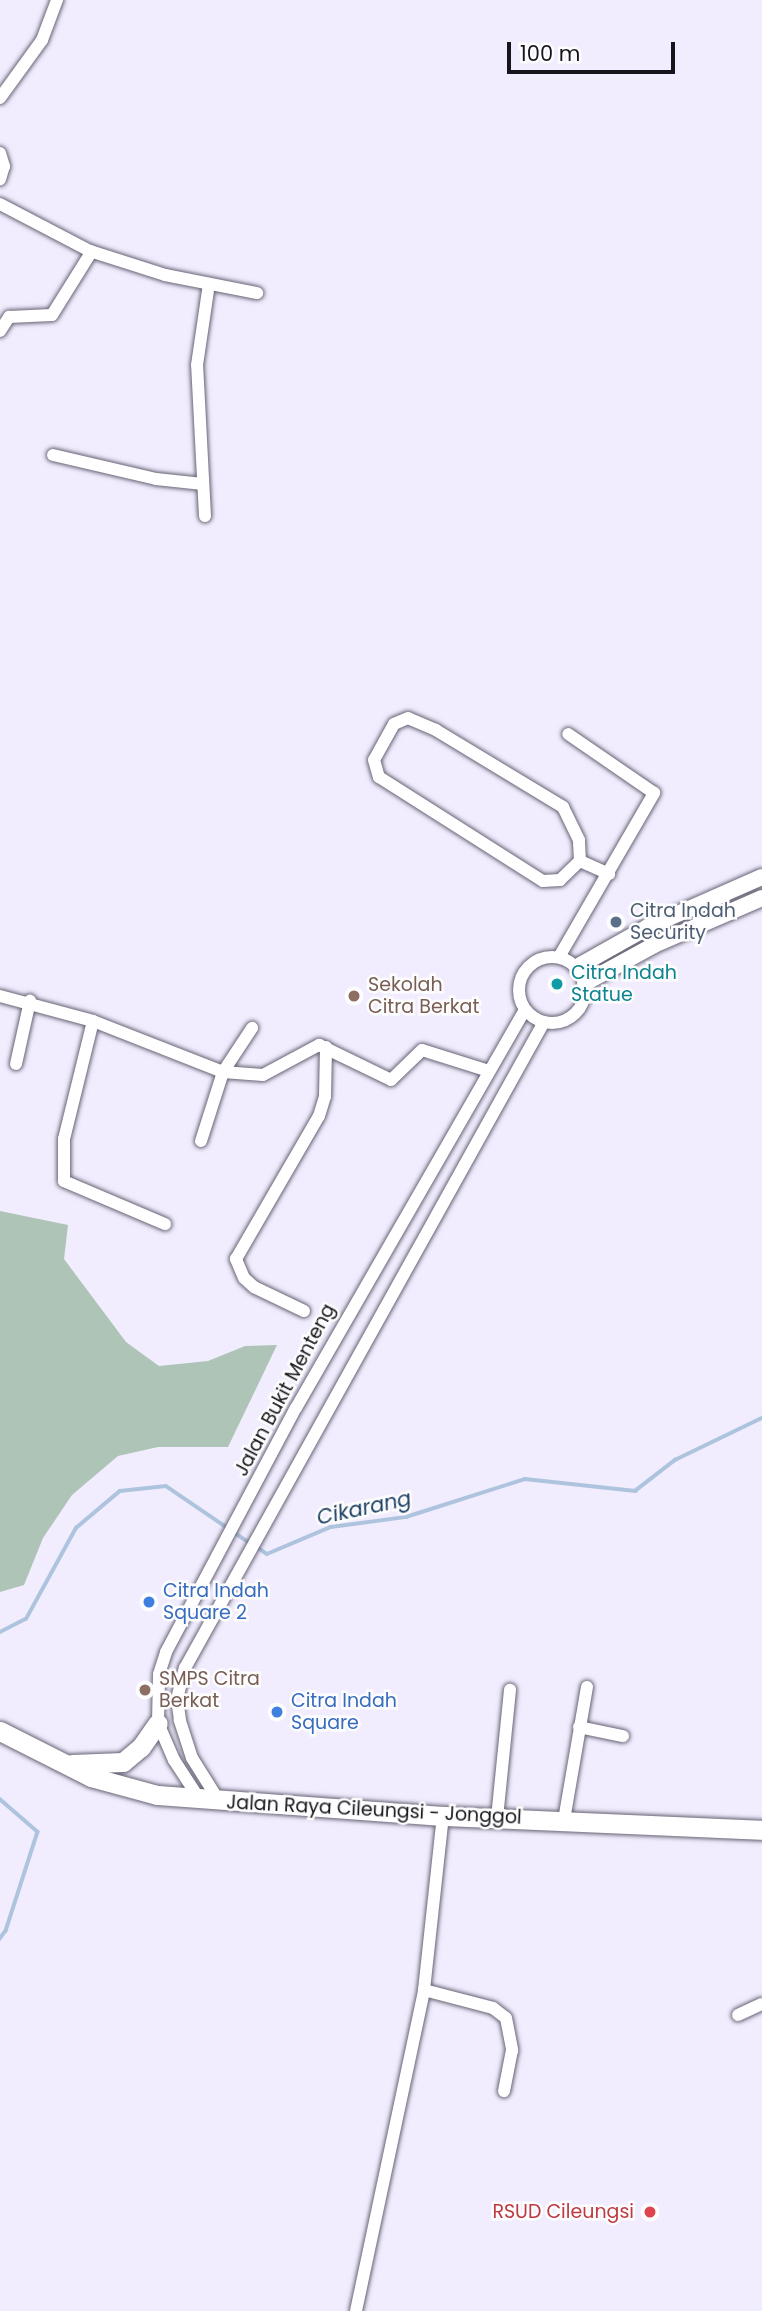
<!DOCTYPE html>
<html>
<head>
<meta charset="utf-8">
<style>
	body { margin:0 }
	#map { position:relative; width:762px; height:2311px; overflow:hidden; background:#f1edfe; font-family:Poppins,sans-serif }
	div>[style] { position:absolute }
	.green>* { inset:0; background:#aec4b6 }
	.stream>* { height:3.5px; margin:-1.75px; padding:0 1.75px; transform-origin:1.75px; border-radius:1.75px; background:#aec4de }
	.roads { filter:drop-shadow(0 0 2px #686375) drop-shadow(0 0 2px #686375) }
	.minor>* { height:12px; margin:-6px; padding:0 6px; transform-origin:6px; border-radius:6px; background:#fff }
	.minor>.ring { margin:-6px; padding:0; box-sizing:content-box; background:none; border:12px solid #fff; border-radius:50% }
	.tertiary>* { height:16px; margin:-8px; padding:0 8px; transform-origin:8px; border-radius:8px; background:#fff }
	.primary>* { height:19px; margin:-9.5px; padding:0 9.5px; transform-origin:9.5px; border-radius:9.5px; background:#fff }
	.dots>* { width:19px; height:19px; translate:-50% -50%; box-sizing:border-box; border:4px solid #fdfdfd; border-radius:50% }
	span { translate:-50% -50%; white-space:nowrap; text-align:center; line-height:1.15; -webkit-text-stroke:5px #fdfdfd; paint-order:stroke }
	.service-label { font-size:19px; color:#4e5e75 }
	.left { translate:0 -50%; text-align:left }
	.culture-label { font-size:19px; color:#0d838f }
	.education-label { font-size:19px; color:#785e54 }
	.street-label { font-size:19px; color:#17151c }
	.shop-label { font-size:19px; color:#366cbe }
	.health-label { font-size:19px; color:#be3a42 }
	.right { translate:-100% -50%; text-align:right }
	.water-label { font-size:21px; color:#1f4165; font-style:italic }
	.scale { position:absolute; left:507px; top:42px; width:168px; height:32px; box-sizing:border-box; border:4px solid #17151c; border-top:0; padding-left:9px; font-size:21px; line-height:24px; white-space:nowrap; color:#17151c; -webkit-text-stroke:5px #fdfdfd; paint-order:stroke }
</style>
</head>
<body>
<div id="map">
	<div class="green">
		<i style="clip-path:polygon(0 1211px,68px 1225px,64px 1259px,126px 1342px,159px 1366px,208px 1361px,245px 1346px,277px 1345px,228px 1447px,158px 1447px,118px 1456px,72px 1495px,43px 1538px,24px 1585px,0 1592px)"></i>
	</div>
	<div class="stream">
		<i style="left:257px;top:1547px;width:12px;rotate:35deg"></i>
		<i style="left:267px;top:1554px;width:69px;rotate:-22.9deg"></i>
		<i style="left:331px;top:1527px;width:76px;rotate:-7.6deg"></i>
		<i style="left:406px;top:1517px;width:125px;rotate:-17.7deg"></i>
		<i style="left:525px;top:1479px;width:111px;rotate:6.2deg"></i>
		<i style="left:635px;top:1491px;width:51px;rotate:-37.8deg"></i>
		<i style="left:675px;top:1460px;width:97px;rotate:-25.8deg"></i>
		<i style="left:0;top:1632px;width:29px;rotate:-27deg"></i>
		<i style="left:26px;top:1619px;width:104px;rotate:-61.2deg"></i>
		<i style="left:76px;top:1528px;width:57px;rotate:-40.1deg"></i>
		<i style="left:120px;top:1491px;width:46px;rotate:-6.2deg"></i>
		<i style="left:166px;top:1486px;width:102px;rotate:34.2deg"></i>
		<i style="left:0;top:1799px;width:50px;rotate:41deg"></i>
		<i style="left:38px;top:1832px;width:104px;rotate:107.9deg"></i>
		<i style="left:6px;top:1931px;width:10px;rotate:127deg"></i>
	</div>
	<div class="roads">
		<div class="minor">
			<i style="left:0;top:98px;width:72px;rotate:-54.1deg"></i>
			<i style="left:42px;top:40px;width:43px;rotate:-69.4deg"></i>
			<i style="left:0;top:153px;width:14px;rotate:73deg"></i>
			<i style="left:4px;top:166px;width:14px;rotate:107deg"></i>
			<i style="left:0;top:204px;width:102px;rotate:27.6deg"></i>
			<i style="left:90px;top:251px;width:79px;rotate:17.7deg"></i>
			<i style="left:165px;top:275px;width:94px;rotate:11.1deg"></i>
			<i style="left:0;top:331px;width:17px;rotate:-57deg"></i>
			<i style="left:9px;top:317px;width:43px;rotate:-2.7deg"></i>
			<i style="left:52px;top:315px;width:75px;rotate:-58deg"></i>
			<i style="left:53px;top:455px;width:106px;rotate:13.1deg"></i>
			<i style="left:156px;top:479px;width:47px;rotate:6.1deg"></i>
			<i style="left:205px;top:516px;width:151px;rotate:-93deg"></i>
			<i style="left:197px;top:365px;width:82px;rotate:-81.6deg"></i>
			<i style="left:580px;top:861px;width:21px;rotate:-93deg"></i>
			<i style="left:579px;top:840px;width:37px;rotate:-116deg"></i>
			<i style="left:563px;top:807px;width:149px;rotate:-148.8deg"></i>
			<i style="left:436px;top:730px;width:30px;rotate:-157deg"></i>
			<i style="left:408px;top:718px;width:15px;rotate:157deg"></i>
			<i style="left:394px;top:724px;width:41px;rotate:119.1deg"></i>
			<i style="left:374px;top:760px;width:18px;rotate:74deg"></i>
			<i style="left:379px;top:777px;width:194px;rotate:32.4deg"></i>
			<i style="left:543px;top:881px;width:17px;rotate:-3deg"></i>
			<i style="left:560px;top:880px;width:28px;rotate:-44deg"></i>
			<i style="left:580px;top:861px;width:32px;rotate:24deg"></i>
			<i class="ring" style="left:519px;top:957px;width:54px;height:54px"></i>
			<i style="left:559px;top:957px;width:190px;rotate:-59.9deg"></i>
			<i style="left:654px;top:793px;width:104px;rotate:-145.5deg"></i>
			<i style="left:0;top:996px;width:96px;rotate:15deg"></i>
			<i style="left:93px;top:1021px;width:140px;rotate:21.4deg"></i>
			<i style="left:223px;top:1072px;width:40px;rotate:4.3deg"></i>
			<i style="left:263px;top:1075px;width:64px;rotate:-28.2deg"></i>
			<i style="left:319px;top:1045px;width:80px;rotate:25.9deg"></i>
			<i style="left:391px;top:1080px;width:43px;rotate:-44.1deg"></i>
			<i style="left:422px;top:1050px;width:70px;rotate:17.4deg"></i>
			<i style="left:93px;top:1021px;width:122px;rotate:103.8deg"></i>
			<i style="left:64px;top:1139px;width:42px;rotate:90deg"></i>
			<i style="left:64px;top:1181px;width:110px;rotate:23.1deg"></i>
			<i style="left:16px;top:1064px;width:65px;rotate:-77.5deg"></i>
			<i style="left:201px;top:1141px;width:72px;rotate:-72.3deg"></i>
			<i style="left:223px;top:1072px;width:53px;rotate:-56.6deg"></i>
			<i style="left:304px;top:1311px;width:55px;rotate:-154.4deg"></i>
			<i style="left:254px;top:1287px;width:13px;rotate:-138deg"></i>
			<i style="left:244px;top:1278px;width:21px;rotate:-113deg"></i>
			<i style="left:236px;top:1259px;width:165px;rotate:-59.9deg"></i>
			<i style="left:319px;top:1116px;width:21px;rotate:-73deg"></i>
			<i style="left:325px;top:1096px;width:49px;rotate:-88.8deg"></i>
			<i style="left:579px;top:1727px;width:45px;rotate:11.6deg"></i>
			<i style="left:200px;top:1800px;width:48px;rotate:-123deg"></i>
			<i style="left:174px;top:1760px;width:40px;rotate:-113.4deg"></i>
			<i style="left:158px;top:1723px;width:49px;rotate:-88.8deg"></i>
			<i style="left:159px;top:1674px;width:23px;rotate:-72deg"></i>
			<i style="left:166px;top:1652px;width:276px;rotate:-62deg"></i>
			<i style="left:296px;top:1408px;width:459px;rotate:-60.1deg"></i>
			<i style="left:219px;top:1801px;width:51px;rotate:-122.1deg"></i>
			<i style="left:192px;top:1758px;width:40px;rotate:-108deg"></i>
			<i style="left:180px;top:1720px;width:21px;rotate:-98deg"></i>
			<i style="left:177px;top:1699px;width:32px;rotate:-76deg"></i>
			<i style="left:185px;top:1668px;width:739px;rotate:-60.94deg"></i>
			<i style="left:497px;top:1818px;width:129px;rotate:-84.2deg"></i>
			<i style="left:564px;top:1820px;width:135px;rotate:-80.2deg"></i>
			<i style="left:424px;top:1990px;width:71px;rotate:14.6deg"></i>
			<i style="left:493px;top:2008px;width:16px;rotate:38deg"></i>
			<i style="left:506px;top:2018px;width:33px;rotate:79deg"></i>
			<i style="left:512px;top:2050px;width:42px;rotate:101deg"></i>
			<i style="left:738px;top:2015px;width:26px;rotate:-25deg"></i>
			<i style="left:356px;top:2311px;width:328px;rotate:-78deg"></i>
			<i style="left:424px;top:1990px;width:175px;rotate:-83.8deg"></i>
		</div>
		<div class="tertiary">
			<i style="left:577px;top:967px;width:81px;rotate:-29.4deg"></i>
			<i style="left:648px;top:927px;width:124px;rotate:-23.7deg"></i>
			<i style="left:585px;top:983px;width:79px;rotate:-28.8deg"></i>
			<i style="left:654px;top:945px;width:118px;rotate:-23.5deg"></i>
		</div>
		<div class="primary">
			<i style="left:0;top:1731px;width:102px;rotate:26.8deg"></i>
			<i style="left:91px;top:1777px;width:68px;rotate:15.3deg"></i>
			<i style="left:157px;top:1795px;width:287px;rotate:4.2deg"></i>
			<i style="left:443px;top:1816px;width:319px;rotate:2.5deg"></i>
			<i style="left:72px;top:1764px;width:51px;rotate:-2.2deg"></i>
			<i style="left:123px;top:1762px;width:23px;rotate:-40deg"></i>
			<i style="left:141px;top:1747px;width:29px;rotate:-55deg"></i>
		</div>
	</div>
	<div class="dots">
		<i style="left:616px;top:922px;background:#5c6f8a"></i>
		<i style="left:557px;top:984px;background:#0f9aa8"></i>
		<i style="left:354px;top:996px;background:#8d6e63"></i>
		<i style="left:149px;top:1602px;background:#3f7fe0"></i>
		<i style="left:145px;top:1690px;background:#8d6e63"></i>
		<i style="left:277px;top:1712px;background:#3f7fe0"></i>
		<i style="left:650px;top:2212px;background:#e0444e"></i>
	</div>
	<div class="service-label">
		<span class="left" style="left:630px;top:922px">Citra Indah<br>Security</span>
	</div>
	<div class="culture-label">
		<span class="left" style="left:571px;top:984px">Citra Indah<br>Statue</span>
	</div>
	<div class="education-label">
		<span class="left" style="left:368px;top:996px">Sekolah<br>Citra Berkat</span>
		<span class="left" style="left:159px;top:1690px">SMPS Citra<br>Berkat</span>
	</div>
	<div class="street-label">
		<span style="left:285px;top:1390px;rotate:-62deg">Jalan Bukit Menteng</span>
		<span style="left:374px;top:1810px;rotate:3deg">Jalan Raya Cileungsi - Jonggol</span>
	</div>
	<div class="shop-label">
		<span class="left" style="left:163px;top:1602px">Citra Indah<br>Square 2</span>
		<span class="left" style="left:291px;top:1712px">Citra Indah<br>Square</span>
	</div>
	<div class="health-label">
		<span class="right" style="left:634px;top:2212px">RSUD Cileungsi</span>
	</div>
	<div class="water-label">
		<span style="left:364px;top:1508px;rotate:-12deg">Cikarang</span>
	</div>
	<div class="scale">100 m</div>
</div>
</body>
</html>
